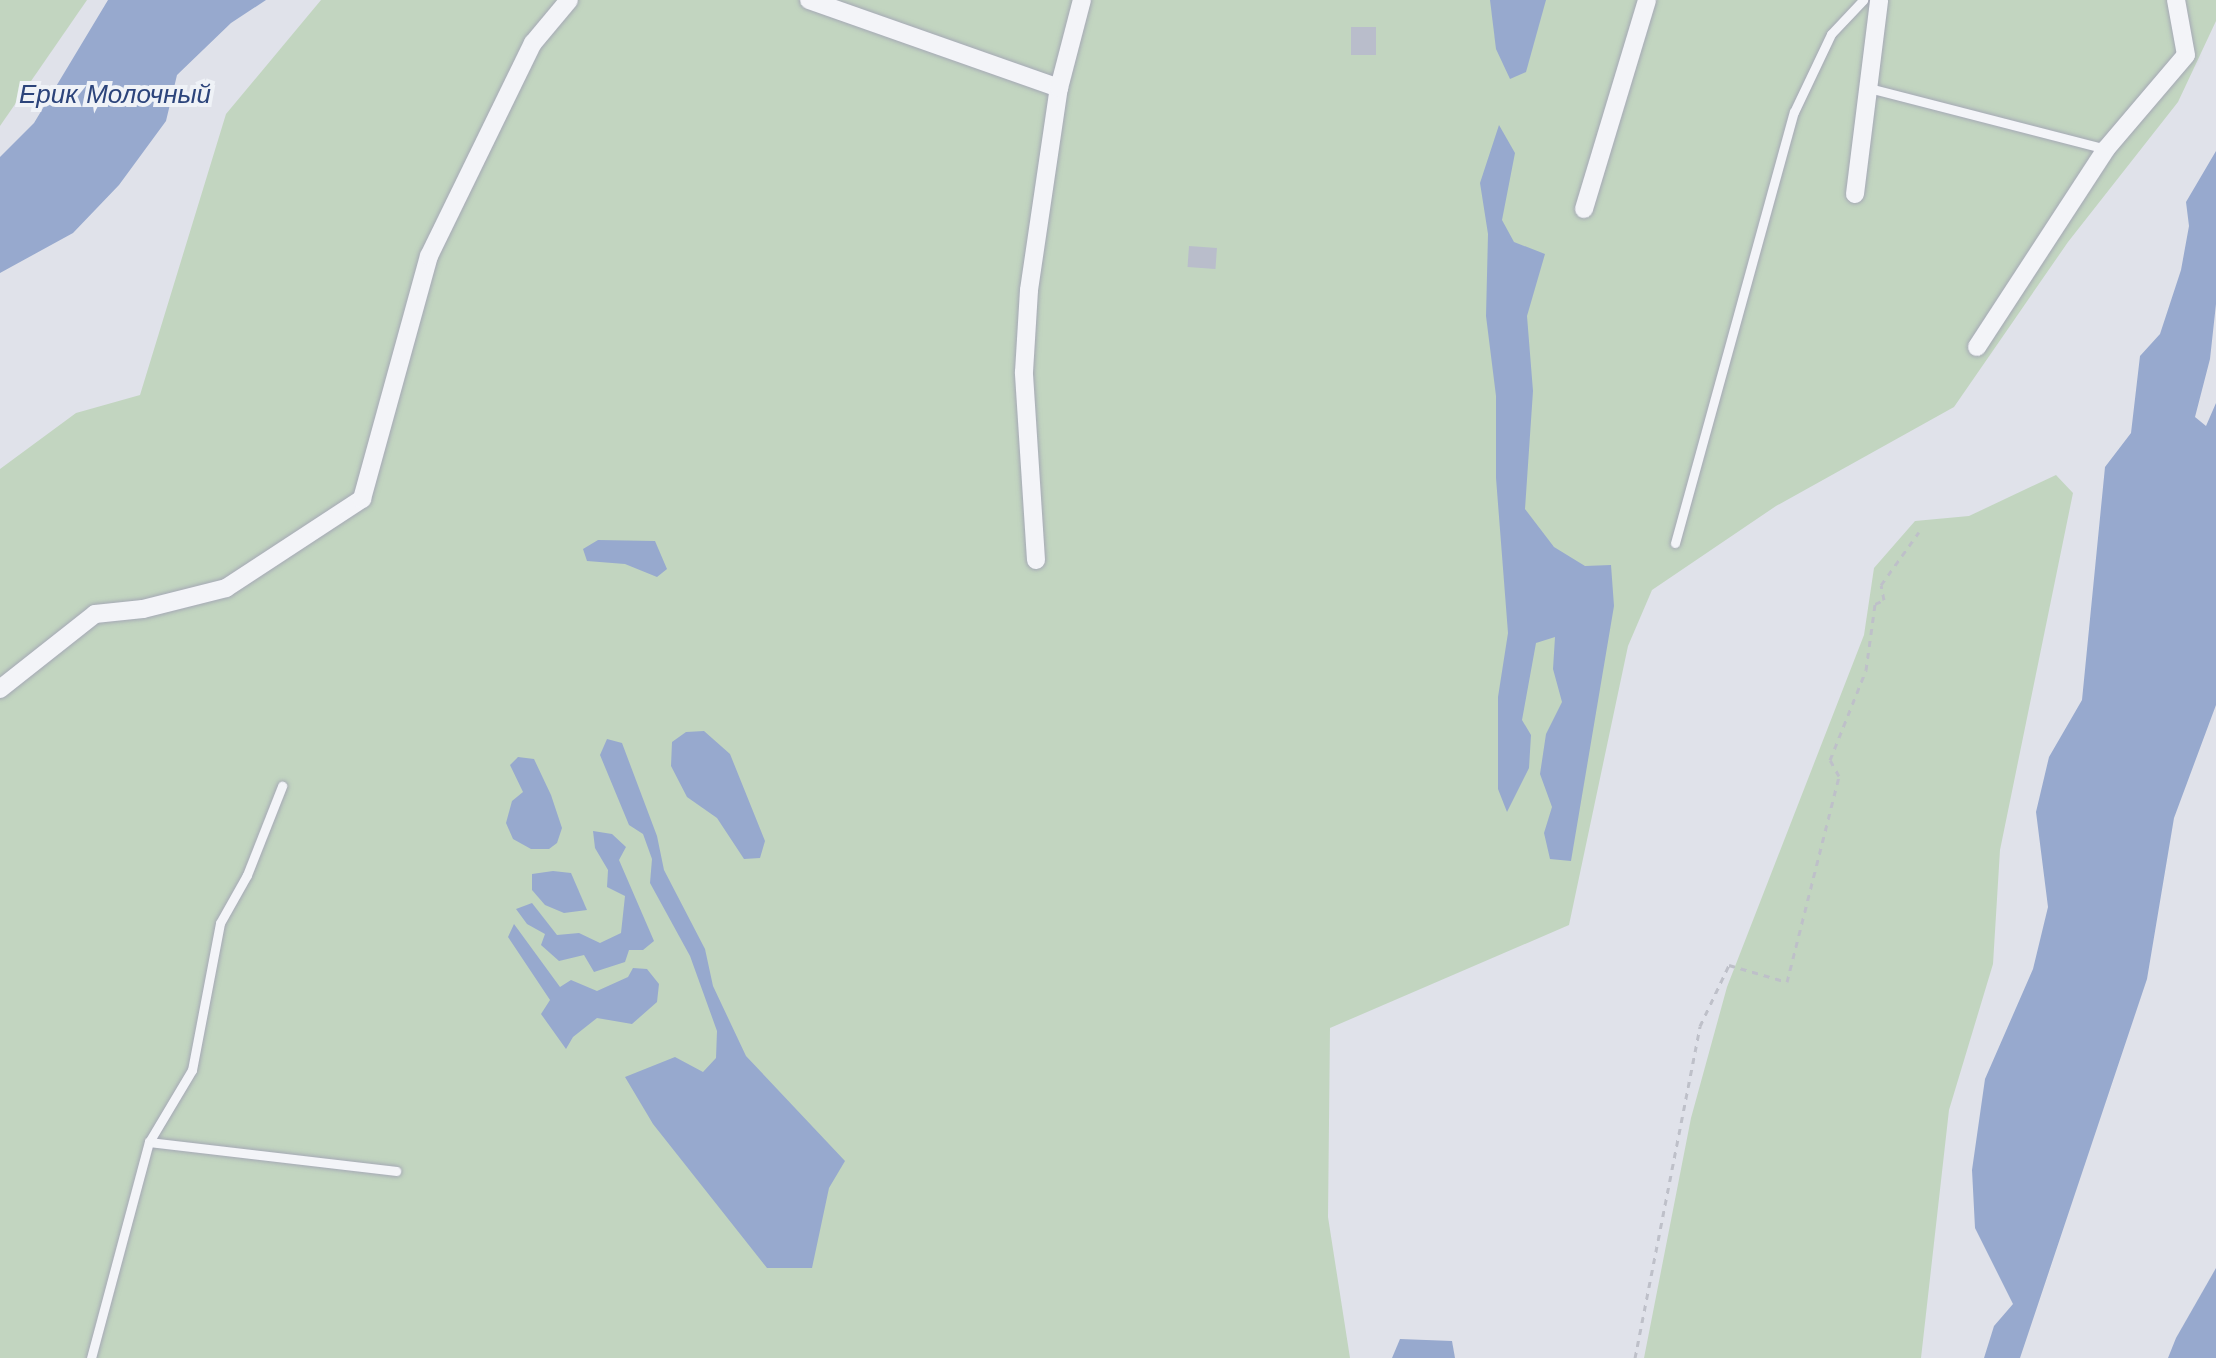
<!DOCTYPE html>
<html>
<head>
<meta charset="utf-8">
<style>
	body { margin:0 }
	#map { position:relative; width:2216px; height:1358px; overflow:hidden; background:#e0e2ea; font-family:"Work Sans",sans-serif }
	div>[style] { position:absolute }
	.green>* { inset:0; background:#c2d5c0 }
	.water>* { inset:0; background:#97a9ce }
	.building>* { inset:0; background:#b9bdcb; transform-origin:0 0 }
	.path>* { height:3px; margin-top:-1.5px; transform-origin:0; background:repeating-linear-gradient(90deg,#bec0c9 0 6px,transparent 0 12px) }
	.roads { filter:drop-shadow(0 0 2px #a5a8b5) drop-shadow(0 0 2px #a5a8b5) }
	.lane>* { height:9px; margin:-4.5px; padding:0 4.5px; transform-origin:4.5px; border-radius:4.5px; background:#f3f4f8 }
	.street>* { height:18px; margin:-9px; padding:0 9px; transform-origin:9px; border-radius:9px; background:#f3f4f8 }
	span { translate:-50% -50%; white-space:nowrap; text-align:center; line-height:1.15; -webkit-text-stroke:8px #eff2f7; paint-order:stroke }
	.water-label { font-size:26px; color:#2c447b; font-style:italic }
</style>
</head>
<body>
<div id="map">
	<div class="green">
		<i style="clip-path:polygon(0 0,87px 0,0 126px)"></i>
		<i style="clip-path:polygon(321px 0,2216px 0,2216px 21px,2178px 102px,2068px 242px,1954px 407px,1776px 506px,1652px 590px,1628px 646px,1569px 925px,1330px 1028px,1328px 1217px,1350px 1358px,0 1358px,0 469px,76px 413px,140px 395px,226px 114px)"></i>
		<i style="clip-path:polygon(2056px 475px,2073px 493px,2000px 850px,1993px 964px,1949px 1110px,1921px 1358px,1644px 1358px,1691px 1118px,1727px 987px,1864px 635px,1874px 568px,1915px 521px,1969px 516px)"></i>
	</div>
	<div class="water">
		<i style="clip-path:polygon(108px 0,266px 0,231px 23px,177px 75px,166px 121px,119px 185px,73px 233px,0 273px,0 157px,34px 123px)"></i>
		<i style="clip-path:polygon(1490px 0,1546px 0,1526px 72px,1510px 79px,1496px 49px)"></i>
		<i style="clip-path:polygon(1499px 125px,1515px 153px,1502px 220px,1514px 242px,1545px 254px,1527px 316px,1533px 391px,1525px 509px,1554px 547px,1585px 566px,1611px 565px,1614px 606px,1571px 861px,1550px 859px,1544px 833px,1552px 807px,1540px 774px,1546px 734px,1562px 702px,1553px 669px,1555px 637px,1536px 643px,1522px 720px,1531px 735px,1529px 768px,1507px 812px,1498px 789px,1498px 697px,1508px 633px,1496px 478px,1496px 396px,1486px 316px,1488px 234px,1480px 183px)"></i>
		<i style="clip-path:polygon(2216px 151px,2216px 304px,2210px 359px,2195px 417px,2206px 426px,2216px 403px,2216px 705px,2174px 818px,2147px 979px,2020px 1358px,1984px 1358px,1994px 1326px,2013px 1304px,1975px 1228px,1972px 1170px,1985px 1079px,2033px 969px,2048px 907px,2036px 812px,2049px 757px,2082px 700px,2105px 467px,2131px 433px,2140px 356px,2160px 334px,2181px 270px,2189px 226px,2186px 202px)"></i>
		<i style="clip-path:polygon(598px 540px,655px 541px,667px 569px,657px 577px,625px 564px,587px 561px,583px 549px)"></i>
		<i style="clip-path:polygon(704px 731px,730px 754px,765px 841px,760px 858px,744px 859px,717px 818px,687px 797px,671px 766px,672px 742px,686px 732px)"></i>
		<i style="clip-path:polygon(607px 739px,622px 743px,657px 836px,664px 870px,705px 949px,713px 986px,746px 1056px,845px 1161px,829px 1188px,812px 1268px,767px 1268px,653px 1124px,625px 1077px,675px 1057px,703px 1072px,716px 1058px,717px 1031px,690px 956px,650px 883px,652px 859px,643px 834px,629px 825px,600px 755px)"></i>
		<i style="clip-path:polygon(518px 757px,534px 759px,551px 795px,562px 828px,557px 843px,549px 849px,531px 849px,513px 839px,506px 823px,512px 801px,523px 792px,510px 765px)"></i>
		<i style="clip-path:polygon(593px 831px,612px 834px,626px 847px,619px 860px,654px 941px,643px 950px,629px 950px,625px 962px,594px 972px,584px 955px,559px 961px,541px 945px,545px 934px,527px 924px,516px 909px,532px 903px,557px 935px,579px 933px,600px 943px,621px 933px,625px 896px,607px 887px,608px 870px,595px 848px)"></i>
		<i style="clip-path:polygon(553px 871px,571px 873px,587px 910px,564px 913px,545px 905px,532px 890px,532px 874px)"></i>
		<i style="clip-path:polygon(514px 924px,560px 987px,571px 980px,597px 991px,628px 977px,633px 968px,647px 969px,659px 984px,657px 1002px,632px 1024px,597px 1018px,573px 1037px,566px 1049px,541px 1014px,550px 1000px,508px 937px)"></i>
		<i style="clip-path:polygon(2216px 1268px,2216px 1358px,2168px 1358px,2176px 1338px)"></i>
		<i style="clip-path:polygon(1400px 1339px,1452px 1341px,1455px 1358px,1392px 1358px)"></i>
	</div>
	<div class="building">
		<i style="left:1351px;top:27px;width:25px;height:28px"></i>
		<i style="left:1189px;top:246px;width:28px;height:21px;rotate:4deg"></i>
	</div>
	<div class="path">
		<i style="left:1635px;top:1358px;width:338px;rotate:-78.9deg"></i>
		<i style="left:1700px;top:1026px;width:68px;rotate:-64.6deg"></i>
		<i style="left:1729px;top:965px;width:60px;rotate:16.3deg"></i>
		<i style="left:1787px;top:982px;width:212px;rotate:-75.8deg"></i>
		<i style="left:1839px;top:776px;width:18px;rotate:-119deg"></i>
		<i style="left:1830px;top:760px;width:97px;rotate:-68.2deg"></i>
		<i style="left:1866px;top:670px;width:67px;rotate:-82.2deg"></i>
		<i style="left:1875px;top:604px;width:10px;rotate:-24deg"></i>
		<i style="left:1884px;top:600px;width:15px;rotate:-101deg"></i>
		<i style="left:1881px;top:585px;width:65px;rotate:-54.4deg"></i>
	</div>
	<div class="roads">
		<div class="lane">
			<i style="left:1865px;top:87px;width:249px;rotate:14.4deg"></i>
			<i style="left:1675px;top:543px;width:447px;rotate:-74.6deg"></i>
			<i style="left:1794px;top:112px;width:86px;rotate:-64.6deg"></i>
			<i style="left:1831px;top:34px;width:47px;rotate:-46.7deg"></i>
			<i style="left:149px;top:1142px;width:249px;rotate:6.7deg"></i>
			<i style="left:91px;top:1358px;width:224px;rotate:-75deg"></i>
			<i style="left:149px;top:1142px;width:84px;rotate:-59.2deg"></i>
			<i style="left:192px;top:1070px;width:150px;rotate:-79.2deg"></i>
			<i style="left:220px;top:923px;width:55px;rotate:-60.6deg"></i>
			<i style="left:247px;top:875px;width:96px;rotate:-68.5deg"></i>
		</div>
		<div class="street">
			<i style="left:809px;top:0;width:265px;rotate:19.4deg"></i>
			<i style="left:1855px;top:194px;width:195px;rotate:-82.9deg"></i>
			<i style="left:1584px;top:209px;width:218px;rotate:-73.2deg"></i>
			<i style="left:1977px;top:347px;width:236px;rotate:-56.9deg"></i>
			<i style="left:2106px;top:149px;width:123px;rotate:-49.6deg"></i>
			<i style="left:2186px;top:55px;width:56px;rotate:-100.3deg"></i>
			<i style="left:1036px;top:560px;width:188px;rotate:-93.7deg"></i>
			<i style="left:1024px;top:372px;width:82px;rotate:-86.5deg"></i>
			<i style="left:1029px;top:290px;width:204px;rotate:-81.6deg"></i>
			<i style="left:1059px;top:88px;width:91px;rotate:-75.4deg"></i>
			<i style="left:0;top:689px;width:121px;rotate:-38.3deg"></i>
			<i style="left:95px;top:614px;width:48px;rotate:-5.9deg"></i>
			<i style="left:143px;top:609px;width:86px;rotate:-14.2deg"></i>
			<i style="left:226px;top:588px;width:163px;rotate:-33.2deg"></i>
			<i style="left:362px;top:499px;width:252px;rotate:-74.6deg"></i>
			<i style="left:429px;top:256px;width:237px;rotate:-64deg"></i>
			<i style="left:533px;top:43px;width:56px;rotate:-50.1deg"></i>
		</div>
	</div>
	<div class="water-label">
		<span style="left:115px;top:95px">Ерик Молочный</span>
	</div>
</div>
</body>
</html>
